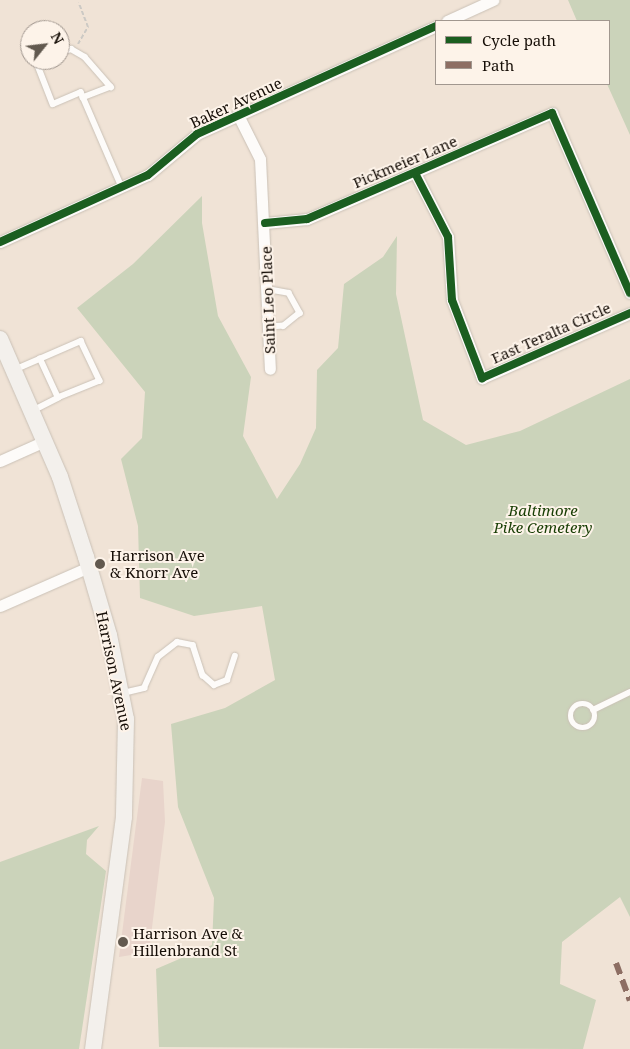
<!DOCTYPE html>
<html>
<head>
<meta charset="utf-8">
<style>
	body { margin:0 }
	#map { position:relative; width:630px; height:1049px; overflow:hidden; background:#f0e3d6; font-family:"Noto Serif",serif }
	div>[style] { position:absolute }
	.commercial>* { inset:0; background:#e8d4cb }
	.green>* { inset:0; background:#cbd3ba }
	.path>* { height:2px; margin-top:-1px; transform-origin:0; background:repeating-linear-gradient(90deg,#ccc9c4 0 4px,transparent 0 6.5px) }
	.roads { filter:drop-shadow(0 0 1px #cac1b6) drop-shadow(0 0 1px #cac1b6) }
	.service>* { height:5.5px; margin:-2.75px; padding:0 2.75px; transform-origin:2.75px; border-radius:2.75px; background:#fdfbf9 }
	.service>.ring { margin:-2.75px; padding:0; box-sizing:content-box; background:none; border:5.5px solid #fdfbf9; border-radius:50% }
	.minor>* { height:11px; margin:-5.5px; padding:0 5.5px; transform-origin:5.5px; border-radius:5.5px; background:#fdfbf9 }
	.secondary>* { height:16px; margin:-8px; padding:0 8px; transform-origin:8px; border-radius:8px; background:#f3f0ec }
	.quiet>* { height:6px; margin-top:-3px; transform-origin:0; background:repeating-linear-gradient(90deg,#8d6e63 0 12px,transparent 0 18px) }
	.cycleway>* { height:8px; margin:-4px; padding:0 4px; transform-origin:4px; border-radius:4px; background:#1b5e20 }
	.dots>* { width:14px; height:14px; translate:-50% -50%; box-sizing:border-box; border:2px solid #fdf3e9; border-radius:50% }
	span { translate:-50% -50%; white-space:nowrap; text-align:center; line-height:1.15; -webkit-text-stroke:4px #fdf3e9; paint-order:stroke }
	.street-label { font-size:15px; color:#160e07 }
	.park-label { font-size:15px; color:#173d03; font-style:italic }
	.poi-label { font-size:15px; color:#160e07 }
	.left { translate:0 -50%; text-align:left }
	.legend { position:absolute; left:435px; top:20px; width:175px; height:65px; box-sizing:border-box; background:#fdf3e9; border:1px solid #a1978f; margin:0; padding:6px 9px; list-style:none; font-size:15px; color:#160e07 }
	.legend li { display:flex; align-items:center; gap:10px; height:25px }
	.legend b { width:25px; border:1px solid #a1978f }
	.north { position:absolute; left:20px; top:20px; width:50px; height:50px; box-sizing:border-box; background:#fdf3e9; border:1px solid #a1978f; border-radius:50%; rotate:61deg; font-size:14px; font-weight:700; line-height:20px; text-align:center; color:#160e07 }
	.north::after { content:''; display:block; margin:auto; width:18px; height:22px; background:#62594f; clip-path:polygon(50% 0,100% 100%,50% 72%,0 100%) }
</style>
</head>
<body>
<div id="map">
	<div class="commercial">
		<i style="clip-path:polygon(142px 778px,163px 781px,165px 822px,149px 952px,119px 957px)"></i>
	</div>
	<div class="green">
		<i style="clip-path:polygon(568px 0,630px 0,630px 135px,607px 84px,609px 21px,577px 21px)"></i>
		<i style="clip-path:polygon(202px 196px,202px 223px,218px 316px,251px 377px,243px 436px,277px 499px,300px 464px,316px 428px,317px 370px,338px 348px,344px 284px,383px 257px,397px 236px,396px 294px,423px 420px,466px 445px,520px 431px,630px 379px,630px 917px,620px 897px,562px 942px,560px 984px,596px 1000px,583px 1049px,159px 1047px,156px 969px,212px 945px,214px 898px,178px 807px,171px 724px,225px 708px,275px 680px,262px 606px,194px 616px,140px 598px,138px 526px,121px 459px,142px 438px,145px 392px,77px 308px,133px 264px)"></i>
		<i style="clip-path:polygon(99px 826px,87px 840px,86px 854px,106px 871px,79px 1049px,0 1049px,0 862px)"></i>
	</div>
	<div class="path">
		<i style="left:78px;top:44px;width:20px;rotate:-60deg"></i>
		<i style="left:88px;top:27px;width:26px;rotate:-111deg"></i>
	</div>
	<div class="roads">
		<div class="service">
			<i style="left:60px;top:53px;width:12px;rotate:-20deg"></i>
			<i style="left:71px;top:49px;width:16px;rotate:30deg"></i>
			<i style="left:85px;top:57px;width:40px;rotate:49deg"></i>
			<i style="left:111px;top:87px;width:30px;rotate:159deg"></i>
			<i style="left:44px;top:60px;width:8px;rotate:157deg"></i>
			<i style="left:37px;top:63px;width:44px;rotate:68.7deg"></i>
			<i style="left:53px;top:104px;width:30px;rotate:-23deg"></i>
			<i style="left:81px;top:92px;width:103px;rotate:66.7deg"></i>
			<i style="left:267px;top:289px;width:22px;rotate:10deg"></i>
			<i style="left:289px;top:293px;width:23px;rotate:61deg"></i>
			<i style="left:300px;top:313px;width:21px;rotate:141deg"></i>
			<i style="left:284px;top:326px;width:15px;rotate:176deg"></i>
			<i style="left:14px;top:370px;width:73px;rotate:-23.4deg"></i>
			<i style="left:81px;top:341px;width:44px;rotate:64.6deg"></i>
			<i style="left:100px;top:381px;width:45px;rotate:158deg"></i>
			<i style="left:34px;top:410px;width:27px;rotate:-27deg"></i>
			<i style="left:58px;top:398px;width:43px;rotate:-114.8deg"></i>
			<i style="left:123px;top:693px;width:22px;rotate:-13deg"></i>
			<i style="left:144px;top:688px;width:34px;rotate:-66deg"></i>
			<i style="left:158px;top:657px;width:24px;rotate:-38deg"></i>
			<i style="left:177px;top:642px;width:16px;rotate:11deg"></i>
			<i style="left:193px;top:645px;width:32px;rotate:72deg"></i>
			<i style="left:203px;top:675px;width:15px;rotate:42deg"></i>
			<i style="left:214px;top:685px;width:14px;rotate:-21deg"></i>
			<i style="left:227px;top:680px;width:25px;rotate:-72deg"></i>
			<i class="ring" style="left:571px;top:704px;width:18.5px;height:18.5px"></i>
			<i style="left:593px;top:710px;width:41px;rotate:-25.9deg"></i>
		</div>
		<div class="minor">
			<i style="left:447px;top:21px;width:51px;rotate:-24.5deg"></i>
			<i style="left:239px;top:117px;width:47px;rotate:63.4deg"></i>
			<i style="left:260px;top:159px;width:210px;rotate:87.3deg"></i>
			<i style="left:415px;top:173px;width:72px;rotate:62.7deg"></i>
			<i style="left:448px;top:237px;width:63px;rotate:86.4deg"></i>
			<i style="left:452px;top:300px;width:84px;rotate:69deg"></i>
			<i style="left:482px;top:378px;width:162px;rotate:-23.7deg"></i>
			<i style="left:265px;top:223px;width:42px;rotate:-5.4deg"></i>
			<i style="left:307px;top:219px;width:267px;rotate:-23.4deg"></i>
			<i style="left:552px;top:113px;width:196px;rotate:66.6deg"></i>
			<i style="left:0;top:242px;width:162px;rotate:-24.4deg"></i>
			<i style="left:148px;top:175px;width:64px;rotate:-39.9deg"></i>
			<i style="left:197px;top:134px;width:262px;rotate:-24.3deg"></i>
			<i style="left:0;top:461px;width:49px;rotate:-24deg"></i>
			<i style="left:0;top:606px;width:97px;rotate:-23.7deg"></i>
		</div>
		<div class="secondary">
			<i style="left:0;top:339px;width:150px;rotate:66.5deg"></i>
			<i style="left:60px;top:477px;width:84px;rotate:72deg"></i>
			<i style="left:86px;top:557px;width:81px;rotate:73.6deg"></i>
			<i style="left:109px;top:635px;width:86px;rotate:78.6deg"></i>
			<i style="left:126px;top:719px;width:98px;rotate:91.2deg"></i>
			<i style="left:124px;top:817px;width:234px;rotate:97.6deg"></i>
		</div>
	</div>
	<div class="quiet">
		<i style="left:616px;top:963px;width:40px;rotate:69.8deg"></i>
	</div>
	<div class="cycleway">
		<i style="left:415px;top:173px;width:72px;rotate:62.7deg"></i>
		<i style="left:448px;top:237px;width:63px;rotate:86.4deg"></i>
		<i style="left:452px;top:300px;width:84px;rotate:69deg"></i>
		<i style="left:482px;top:378px;width:162px;rotate:-23.7deg"></i>
		<i style="left:265px;top:223px;width:42px;rotate:-5.4deg"></i>
		<i style="left:307px;top:219px;width:267px;rotate:-23.4deg"></i>
		<i style="left:552px;top:113px;width:196px;rotate:66.6deg"></i>
		<i style="left:0;top:242px;width:162px;rotate:-24.4deg"></i>
		<i style="left:148px;top:175px;width:64px;rotate:-39.9deg"></i>
		<i style="left:197px;top:134px;width:262px;rotate:-24.3deg"></i>
	</div>
	<div class="dots">
		<i style="left:100px;top:564px;background:#62594f"></i>
		<i style="left:123px;top:942px;background:#62594f"></i>
	</div>
	<div class="street-label">
		<span style="left:236px;top:103px;rotate:-25deg">Baker Avenue</span>
		<span style="left:405px;top:162px;rotate:-23deg">Pickmeier Lane</span>
		<span style="left:268px;top:300px;rotate:-92deg">Saint Leo Place</span>
		<span style="left:551px;top:333px;rotate:-24deg">East Teralta Circle</span>
		<span style="left:114px;top:671px;rotate:78deg">Harrison Avenue</span>
	</div>
	<div class="park-label">
		<span style="left:543px;top:519px">Baltimore<br>Pike Cemetery</span>
	</div>
	<div class="poi-label">
		<span class="left" style="left:110px;top:564px">Harrison Ave<br>&amp; Knorr Ave</span>
		<span class="left" style="left:133px;top:942px">Harrison Ave &amp;<br>Hillenbrand St</span>
	</div>
	<ul class="legend">
	<li><b style="height:6px;background:#1b5e20"></b>Cycle path</li>
	<li><b style="height:6px;background:#8d6e63"></b>Path</li>
	</ul>
	<div class="north">N</div>
</div>
</body>
</html>
